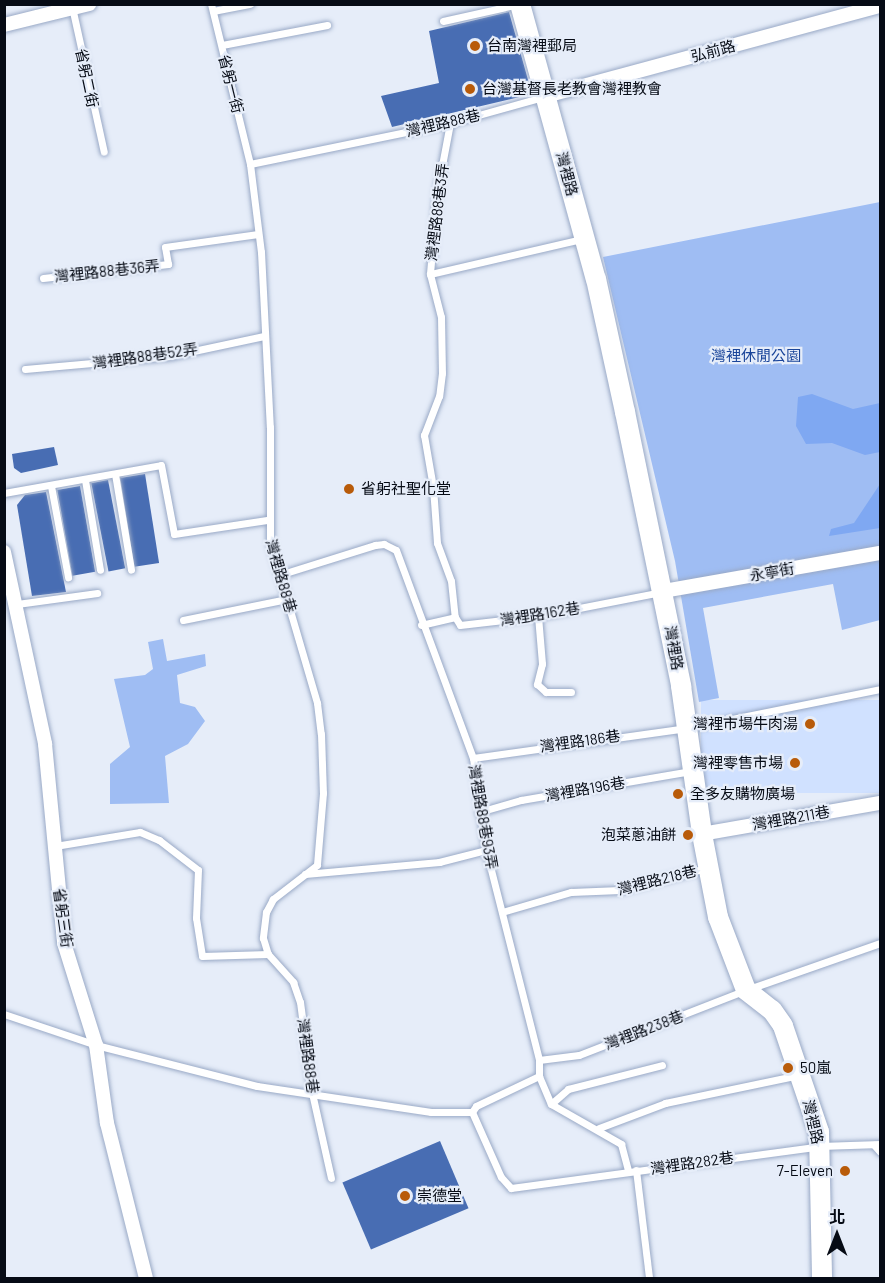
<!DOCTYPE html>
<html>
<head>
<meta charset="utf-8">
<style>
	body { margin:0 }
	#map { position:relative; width:885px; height:1283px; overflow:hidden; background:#e6edf9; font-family:Barlow,"Noto Sans TC",sans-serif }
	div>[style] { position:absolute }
	.built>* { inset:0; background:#d0e1ff; transform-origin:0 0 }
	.green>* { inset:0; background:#9fbdf3 }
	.water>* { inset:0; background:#7fa8f2 }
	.building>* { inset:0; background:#486db3; transform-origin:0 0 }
	.roads { filter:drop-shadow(0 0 2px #99a9c6) drop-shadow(0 0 2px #99a9c6) }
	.lane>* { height:7px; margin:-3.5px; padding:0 3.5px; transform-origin:3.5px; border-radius:3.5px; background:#fff }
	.street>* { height:14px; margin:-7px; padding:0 7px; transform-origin:7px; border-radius:7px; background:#fff }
	.secondary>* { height:20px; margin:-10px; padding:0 10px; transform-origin:10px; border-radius:10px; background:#fff }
	.dots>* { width:16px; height:16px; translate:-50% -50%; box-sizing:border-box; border:3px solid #e6edf9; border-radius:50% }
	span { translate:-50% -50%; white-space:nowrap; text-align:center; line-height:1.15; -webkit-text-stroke:4.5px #e6edf9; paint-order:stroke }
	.poi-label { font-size:15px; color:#060b15 }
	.left { translate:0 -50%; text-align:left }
	.right { translate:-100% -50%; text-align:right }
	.street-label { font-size:15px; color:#060b15 }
	.park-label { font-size:15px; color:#1a459a }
	.frame { position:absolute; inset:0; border:6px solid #060b15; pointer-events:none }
	.north { position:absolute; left:807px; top:1205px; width:60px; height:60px; -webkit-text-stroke:4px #e6edf9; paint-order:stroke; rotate:0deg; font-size:16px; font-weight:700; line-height:24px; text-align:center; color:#060b15 }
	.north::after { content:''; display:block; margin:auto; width:21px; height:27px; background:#060b15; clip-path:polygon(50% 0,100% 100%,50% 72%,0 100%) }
</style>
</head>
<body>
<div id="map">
	<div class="built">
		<i style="left:880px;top:700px;width:93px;height:179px;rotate:90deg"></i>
	</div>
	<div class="green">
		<i style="clip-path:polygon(880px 202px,880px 620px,842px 630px,833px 584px,703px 608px,719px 698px,699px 702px,675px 561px,603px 257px)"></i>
		<i style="clip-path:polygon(163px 639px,167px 661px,205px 654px,206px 666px,177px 675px,180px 703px,195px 707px,205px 721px,188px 744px,165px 756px,169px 803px,110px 804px,110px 764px,130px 747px,114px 679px,145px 675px,153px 669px,148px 642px)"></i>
	</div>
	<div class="water">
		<i style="clip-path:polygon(812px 394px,853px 409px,880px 403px,880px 452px,865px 455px,832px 443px,806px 444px,796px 426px,798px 397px)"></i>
		<i style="clip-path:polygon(880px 484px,880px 528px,829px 536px,831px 529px,854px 523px)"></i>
	</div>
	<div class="building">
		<i style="clip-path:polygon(509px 12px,532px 94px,392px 127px,381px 96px,439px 83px,429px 31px)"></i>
		<i style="clip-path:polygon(54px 447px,58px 465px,21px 473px,14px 468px,12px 454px)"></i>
		<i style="left:145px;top:474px;width:90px;height:25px;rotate:81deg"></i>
		<i style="left:108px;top:480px;width:90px;height:17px;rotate:79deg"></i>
		<i style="left:80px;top:486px;width:87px;height:23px;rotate:80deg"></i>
		<i style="clip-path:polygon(46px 492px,66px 592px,32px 596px,17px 505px,25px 495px)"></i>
		<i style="left:440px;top:1141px;width:73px;height:106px;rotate:67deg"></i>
	</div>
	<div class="roads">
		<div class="lane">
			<i style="left:211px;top:4px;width:165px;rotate:76.3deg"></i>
			<i style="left:250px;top:164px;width:89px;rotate:82.9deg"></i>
			<i style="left:261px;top:252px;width:175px;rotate:87.1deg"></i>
			<i style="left:270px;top:427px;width:115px;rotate:90deg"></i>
			<i style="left:270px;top:542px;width:168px;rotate:73.7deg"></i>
			<i style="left:317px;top:703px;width:31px;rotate:83deg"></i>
			<i style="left:321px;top:734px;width:59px;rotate:88.1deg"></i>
			<i style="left:323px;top:793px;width:72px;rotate:94.8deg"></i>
			<i style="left:317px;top:865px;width:56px;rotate:142.3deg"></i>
			<i style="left:273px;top:899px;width:15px;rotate:118deg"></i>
			<i style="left:266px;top:912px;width:26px;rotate:97deg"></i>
			<i style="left:263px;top:938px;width:17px;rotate:73deg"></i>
			<i style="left:268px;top:954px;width:38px;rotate:48deg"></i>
			<i style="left:293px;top:982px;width:21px;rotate:71deg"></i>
			<i style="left:300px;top:1002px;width:92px;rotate:82.5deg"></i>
			<i style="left:312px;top:1093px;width:87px;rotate:77.4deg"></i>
			<i style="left:72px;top:7px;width:148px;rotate:77.6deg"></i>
			<i style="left:213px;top:11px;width:38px;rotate:-11deg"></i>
			<i style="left:443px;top:21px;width:78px;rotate:-12.6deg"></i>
			<i style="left:222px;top:45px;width:107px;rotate:-10.8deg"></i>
			<i style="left:450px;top:123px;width:70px;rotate:100.7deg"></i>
			<i style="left:437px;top:192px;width:82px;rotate:94.9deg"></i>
			<i style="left:430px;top:274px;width:44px;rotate:75.7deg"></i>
			<i style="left:441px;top:317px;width:56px;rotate:89deg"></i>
			<i style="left:442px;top:373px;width:23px;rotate:97deg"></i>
			<i style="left:439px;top:396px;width:42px;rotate:111deg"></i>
			<i style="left:424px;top:435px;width:53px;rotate:80.2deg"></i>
			<i style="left:433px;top:487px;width:56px;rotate:85.9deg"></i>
			<i style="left:437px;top:543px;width:40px;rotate:69.8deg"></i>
			<i style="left:451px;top:581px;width:36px;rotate:84deg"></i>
			<i style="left:250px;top:164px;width:204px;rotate:-11.6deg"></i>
			<i style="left:450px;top:123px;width:97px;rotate:-15.6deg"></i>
			<i style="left:430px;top:274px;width:156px;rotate:-13deg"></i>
			<i style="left:43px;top:278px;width:126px;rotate:-6.4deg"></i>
			<i style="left:168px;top:264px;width:17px;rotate:-100deg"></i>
			<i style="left:165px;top:247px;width:94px;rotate:-8deg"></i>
			<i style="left:25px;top:369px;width:146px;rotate:-5.1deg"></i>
			<i style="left:170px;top:356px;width:96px;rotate:-12deg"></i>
			<i style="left:115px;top:474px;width:97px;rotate:80.5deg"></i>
			<i style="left:85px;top:480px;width:91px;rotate:80.5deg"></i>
			<i style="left:51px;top:486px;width:93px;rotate:79.4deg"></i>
			<i style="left:4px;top:493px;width:159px;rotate:-10.1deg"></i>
			<i style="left:161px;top:465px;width:70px;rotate:79.3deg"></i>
			<i style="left:174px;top:534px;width:94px;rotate:-8.6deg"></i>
			<i style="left:279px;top:575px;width:101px;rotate:-17.4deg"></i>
			<i style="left:375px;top:545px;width:9px;rotate:-6deg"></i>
			<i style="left:384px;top:544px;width:13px;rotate:27deg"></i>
			<i style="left:396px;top:550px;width:222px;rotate:69.7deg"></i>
			<i style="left:473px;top:758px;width:93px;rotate:82deg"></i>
			<i style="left:486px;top:850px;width:217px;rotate:75.8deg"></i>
			<i style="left:539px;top:1060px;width:16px;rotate:90deg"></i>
			<i style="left:539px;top:1076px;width:30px;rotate:67deg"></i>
			<i style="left:551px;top:1104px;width:81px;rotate:29.7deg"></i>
			<i style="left:621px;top:1144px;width:28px;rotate:75deg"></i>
			<i style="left:17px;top:604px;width:81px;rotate:-7.8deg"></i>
			<i style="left:538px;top:616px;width:48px;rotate:85.2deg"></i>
			<i style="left:542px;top:664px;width:21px;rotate:104deg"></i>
			<i style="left:537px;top:684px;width:12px;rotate:42deg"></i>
			<i style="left:546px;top:692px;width:25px"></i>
			<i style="left:183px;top:620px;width:106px;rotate:-11.4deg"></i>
			<i style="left:421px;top:625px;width:35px;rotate:-13deg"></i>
			<i style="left:455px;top:617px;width:9px;rotate:58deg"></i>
			<i style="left:460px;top:625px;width:79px;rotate:-6.6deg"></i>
			<i style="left:538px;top:616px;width:125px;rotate:-11deg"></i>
			<i style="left:473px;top:758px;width:216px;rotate:-8deg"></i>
			<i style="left:687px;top:728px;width:197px;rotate:-11.4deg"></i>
			<i style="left:479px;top:812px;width:44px;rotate:-15.9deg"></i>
			<i style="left:521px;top:800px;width:171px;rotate:-9.7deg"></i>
			<i style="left:55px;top:846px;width:86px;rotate:-9.4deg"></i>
			<i style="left:140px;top:832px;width:21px;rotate:23deg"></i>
			<i style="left:159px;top:840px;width:49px;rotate:37.6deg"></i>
			<i style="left:198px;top:870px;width:48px;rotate:92.4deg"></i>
			<i style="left:196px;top:918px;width:38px;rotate:81deg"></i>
			<i style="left:202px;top:956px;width:66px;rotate:-1.7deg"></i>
			<i style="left:305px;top:874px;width:135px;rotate:-5.1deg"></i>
			<i style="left:439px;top:862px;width:49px;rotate:-14.3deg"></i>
			<i style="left:502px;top:912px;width:72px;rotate:-16.2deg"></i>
			<i style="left:571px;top:892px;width:49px;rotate:-2.3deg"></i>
			<i style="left:620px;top:890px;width:90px;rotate:-14.2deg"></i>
			<i style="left:4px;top:1014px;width:97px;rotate:18.6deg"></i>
			<i style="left:96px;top:1045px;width:166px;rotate:14.3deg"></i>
			<i style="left:257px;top:1086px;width:176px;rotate:8.5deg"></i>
			<i style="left:431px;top:1112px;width:41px"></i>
			<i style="left:472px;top:1112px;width:71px;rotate:66deg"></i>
			<i style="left:501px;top:1177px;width:15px;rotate:48deg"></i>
			<i style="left:511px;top:1188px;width:312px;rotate:-7.7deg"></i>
			<i style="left:820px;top:1146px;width:60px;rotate:-1.9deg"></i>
			<i style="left:539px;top:1060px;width:40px;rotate:-7.1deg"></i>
			<i style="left:579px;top:1055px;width:179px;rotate:-21.3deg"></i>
			<i style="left:746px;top:990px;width:142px;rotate:-19.3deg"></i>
			<i style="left:551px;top:1104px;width:23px;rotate:-41deg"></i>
			<i style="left:568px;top:1089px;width:97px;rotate:-14.3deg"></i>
			<i style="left:472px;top:1112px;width:7px;rotate:-56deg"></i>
			<i style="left:476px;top:1106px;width:70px;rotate:-25.5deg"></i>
			<i style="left:599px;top:1128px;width:71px;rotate:-20.7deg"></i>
			<i style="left:665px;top:1103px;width:137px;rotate:-11.8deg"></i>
			<i style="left:874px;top:1145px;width:9px;rotate:49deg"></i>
			<i style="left:636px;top:1170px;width:109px;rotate:83.1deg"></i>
		</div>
		<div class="street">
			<i style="left:4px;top:25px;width:88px;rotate:-13.9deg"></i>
			<i style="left:546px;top:96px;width:346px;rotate:-15.1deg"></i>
			<i style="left:4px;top:552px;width:196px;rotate:77.9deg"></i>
			<i style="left:45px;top:744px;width:200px;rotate:84.5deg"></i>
			<i style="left:64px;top:943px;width:107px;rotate:72.6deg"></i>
			<i style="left:96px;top:1045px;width:79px;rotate:82deg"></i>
			<i style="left:107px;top:1123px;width:160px;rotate:75.9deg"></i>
			<i style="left:664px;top:591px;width:219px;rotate:-10deg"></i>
			<i style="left:702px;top:834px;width:181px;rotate:-9.9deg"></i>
		</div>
		<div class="secondary">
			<i style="left:520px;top:4px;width:285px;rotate:74.6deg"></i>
			<i style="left:596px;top:279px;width:136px;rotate:77.7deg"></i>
			<i style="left:625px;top:412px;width:280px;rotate:78.4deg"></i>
			<i style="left:681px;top:686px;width:149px;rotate:81.9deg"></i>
			<i style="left:702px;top:834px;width:85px;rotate:79.1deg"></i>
			<i style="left:718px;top:917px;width:78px;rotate:69deg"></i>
			<i style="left:746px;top:990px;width:33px;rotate:38deg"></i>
			<i style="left:772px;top:1010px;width:19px;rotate:55deg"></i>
			<i style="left:783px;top:1026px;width:112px;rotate:71.2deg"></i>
			<i style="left:819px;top:1132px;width:146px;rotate:88.8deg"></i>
		</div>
	</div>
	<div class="dots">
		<i style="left:475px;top:46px;background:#b85b0a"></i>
		<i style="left:470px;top:89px;background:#b85b0a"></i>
		<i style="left:349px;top:489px;background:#b85b0a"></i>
		<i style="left:810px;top:724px;background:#b85b0a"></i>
		<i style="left:795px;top:763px;background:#b85b0a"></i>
		<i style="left:678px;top:794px;background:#b85b0a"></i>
		<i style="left:688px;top:835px;background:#b85b0a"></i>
		<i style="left:788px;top:1068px;background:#b85b0a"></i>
		<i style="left:845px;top:1171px;background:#b85b0a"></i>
		<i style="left:405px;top:1196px;background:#b85b0a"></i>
	</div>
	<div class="poi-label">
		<span class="left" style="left:487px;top:46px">台南灣裡郵局</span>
		<span class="left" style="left:482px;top:89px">台灣基督長老教會灣裡教會</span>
		<span class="left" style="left:361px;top:489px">省躬社聖化堂</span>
		<span class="right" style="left:798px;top:724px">灣裡市場牛肉湯</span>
		<span class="right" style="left:783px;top:763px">灣裡零售市場</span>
		<span class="left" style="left:690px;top:794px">全多友購物廣場</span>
		<span class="right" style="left:676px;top:835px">泡菜蔥油餅</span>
		<span class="left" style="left:800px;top:1068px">50嵐</span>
		<span class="right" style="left:833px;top:1171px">7-Eleven</span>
		<span class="left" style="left:417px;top:1196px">崇德堂</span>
	</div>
	<div class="street-label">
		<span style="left:713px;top:51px;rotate:-15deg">弘前路</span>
		<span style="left:87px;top:78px;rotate:78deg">省躬二街</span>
		<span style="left:231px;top:84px;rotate:76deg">省躬一街</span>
		<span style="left:443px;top:123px;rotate:-13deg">灣裡路88巷</span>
		<span style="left:567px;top:174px;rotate:75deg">灣裡路</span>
		<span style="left:437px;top:212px;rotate:-83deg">灣裡路88巷3弄</span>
		<span style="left:107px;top:271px;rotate:-6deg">灣裡路88巷36弄</span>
		<span style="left:145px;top:356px;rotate:-8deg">灣裡路88巷52弄</span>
		<span style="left:772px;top:572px;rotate:-10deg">永寧街</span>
		<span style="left:281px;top:576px;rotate:74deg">灣裡路88巷</span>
		<span style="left:540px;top:614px;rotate:-9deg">灣裡路162巷</span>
		<span style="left:674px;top:648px;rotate:80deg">灣裡路</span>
		<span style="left:580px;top:741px;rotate:-8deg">灣裡路186巷</span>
		<span style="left:585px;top:789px;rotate:-10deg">灣裡路196巷</span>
		<span style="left:483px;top:817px;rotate:80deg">灣裡路88巷93弄</span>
		<span style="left:791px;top:818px;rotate:-10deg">灣裡路211巷</span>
		<span style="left:657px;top:880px;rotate:-14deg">灣裡路218巷</span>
		<span style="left:63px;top:918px;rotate:82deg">省躬三街</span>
		<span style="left:644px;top:1030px;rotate:-21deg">灣裡路238巷</span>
		<span style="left:308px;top:1056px;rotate:82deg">灣裡路88巷</span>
		<span style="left:813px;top:1122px;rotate:77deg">灣裡路</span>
		<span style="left:692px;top:1163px;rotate:-8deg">灣裡路282巷</span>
	</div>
	<div class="park-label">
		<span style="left:756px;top:356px">灣裡休閒公園</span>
	</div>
	<div class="frame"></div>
	<div class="north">北</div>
</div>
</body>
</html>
